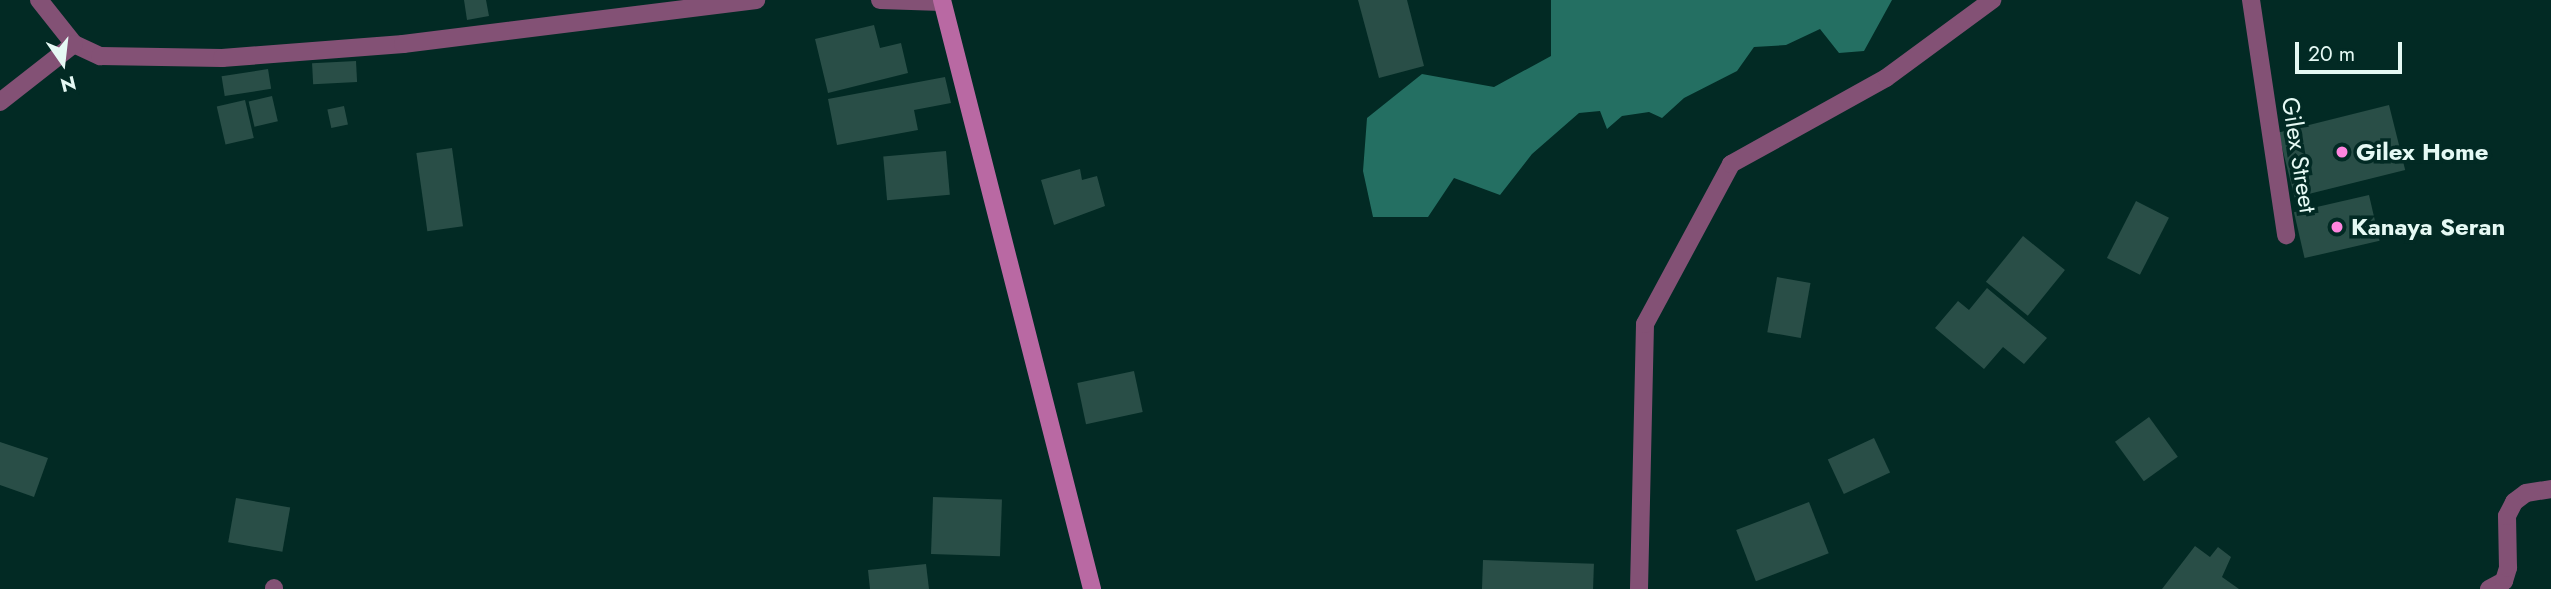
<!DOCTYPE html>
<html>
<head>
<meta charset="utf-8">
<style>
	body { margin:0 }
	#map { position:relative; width:2551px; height:589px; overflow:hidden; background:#022a24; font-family:Jost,sans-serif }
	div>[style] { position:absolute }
	.water>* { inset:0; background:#246f62 }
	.building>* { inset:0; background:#294e47; transform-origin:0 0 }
	.street>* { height:18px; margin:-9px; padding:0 9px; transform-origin:9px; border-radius:9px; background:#835175 }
	.secondary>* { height:18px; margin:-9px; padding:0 9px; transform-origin:9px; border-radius:9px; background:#b969a3 }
	.dots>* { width:19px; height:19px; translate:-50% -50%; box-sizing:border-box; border:4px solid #022a24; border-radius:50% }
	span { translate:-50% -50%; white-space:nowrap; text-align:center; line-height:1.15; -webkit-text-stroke:7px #022a24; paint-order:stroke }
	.poi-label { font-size:24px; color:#e5f9f4; font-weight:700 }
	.left { translate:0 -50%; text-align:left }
	.street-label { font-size:24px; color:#e5f9f4 }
	.north { position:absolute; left:28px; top:28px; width:70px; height:70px; -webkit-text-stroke:5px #022a24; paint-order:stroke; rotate:166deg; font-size:19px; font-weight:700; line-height:28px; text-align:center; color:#e5f9f4 }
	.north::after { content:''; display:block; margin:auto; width:24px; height:32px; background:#e5f9f4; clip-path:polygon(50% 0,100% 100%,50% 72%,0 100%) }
	.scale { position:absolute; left:2295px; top:42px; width:107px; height:32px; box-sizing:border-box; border:4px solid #e5f9f4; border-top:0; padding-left:9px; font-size:21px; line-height:24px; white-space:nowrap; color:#e5f9f4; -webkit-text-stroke:5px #022a24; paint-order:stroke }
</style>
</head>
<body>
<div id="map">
	<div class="water">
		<i style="clip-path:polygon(1551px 0,1892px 0,1864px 51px,1839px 53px,1820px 29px,1786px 45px,1754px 47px,1737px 71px,1684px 98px,1662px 118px,1649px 112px,1622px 116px,1607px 129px,1600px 111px,1579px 113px,1532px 154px,1500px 195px,1454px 178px,1428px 217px,1373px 217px,1363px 171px,1367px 118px,1422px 74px,1494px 87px,1551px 56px)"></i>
	</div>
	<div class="building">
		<i style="clip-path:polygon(464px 0,486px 0,489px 16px,467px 20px)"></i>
		<i style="clip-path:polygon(1358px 0,1407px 0,1424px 66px,1379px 78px)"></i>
		<i style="clip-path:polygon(874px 25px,880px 48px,901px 43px,908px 73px,828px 93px,815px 39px)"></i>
		<i style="left:356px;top:61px;width:21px;height:44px;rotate:87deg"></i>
		<i style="left:268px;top:69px;width:20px;height:47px;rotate:81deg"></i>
		<i style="clip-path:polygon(945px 77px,951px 103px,914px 110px,918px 130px,837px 145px,828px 99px)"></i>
		<i style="left:272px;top:96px;width:26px;height:24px;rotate:77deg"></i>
		<i style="left:245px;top:100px;width:39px;height:29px;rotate:77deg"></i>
		<i style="left:2389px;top:105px;width:67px;height:114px;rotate:76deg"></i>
		<i style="left:344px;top:106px;width:19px;height:17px;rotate:78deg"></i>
		<i style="left:452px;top:148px;width:79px;height:36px;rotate:82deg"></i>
		<i style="left:946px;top:151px;width:44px;height:63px;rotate:85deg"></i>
		<i style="clip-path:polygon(1080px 169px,1082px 180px,1097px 176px,1105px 206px,1054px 225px,1041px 180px)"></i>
		<i style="left:2369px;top:195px;width:47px;height:77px;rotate:77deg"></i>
		<i style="left:2136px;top:201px;width:37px;height:64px;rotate:27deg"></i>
		<i style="left:2023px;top:236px;width:54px;height:59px;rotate:39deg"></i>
		<i style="left:1777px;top:277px;width:34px;height:56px;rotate:10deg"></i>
		<i style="clip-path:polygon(1987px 288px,2047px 338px,2024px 364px,2003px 347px,1984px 369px,1935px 328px,1958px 301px,1969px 310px)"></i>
		<i style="left:1134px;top:371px;width:42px;height:58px;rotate:78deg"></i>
		<i style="left:2149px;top:417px;width:49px;height:42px;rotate:54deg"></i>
		<i style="left:1874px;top:438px;width:38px;height:51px;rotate:65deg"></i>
		<i style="clip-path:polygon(0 442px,48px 458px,34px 497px,0 485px)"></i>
		<i style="left:933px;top:497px;width:69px;height:57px;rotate:2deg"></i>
		<i style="left:236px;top:498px;width:55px;height:45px;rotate:10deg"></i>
		<i style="left:1809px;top:502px;width:55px;height:78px;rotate:69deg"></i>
		<i style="clip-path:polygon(2195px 546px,2210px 557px,2218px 547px,2231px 557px,2222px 577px,2239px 589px,2162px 589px)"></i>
		<i style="left:1483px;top:560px;width:111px;height:29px;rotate:2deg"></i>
		<i style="clip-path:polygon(926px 564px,929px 589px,870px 589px,868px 570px)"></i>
	</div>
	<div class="street">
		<i style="left:39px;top:0;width:56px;rotate:51.5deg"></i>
		<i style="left:74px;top:44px;width:29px;rotate:25deg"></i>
		<i style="left:100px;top:56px;width:122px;rotate:0.9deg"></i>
		<i style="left:222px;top:58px;width:182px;rotate:-4.4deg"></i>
		<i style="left:403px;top:44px;width:356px;rotate:-7.1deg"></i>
		<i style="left:880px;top:0;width:62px;rotate:1.8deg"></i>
		<i style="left:2251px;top:0;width:238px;rotate:81.5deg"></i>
		<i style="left:0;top:102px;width:94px;rotate:-38.1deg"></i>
		<i style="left:274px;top:589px;width:1px;rotate:-90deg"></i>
		<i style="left:1639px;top:589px;width:265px;rotate:-88.7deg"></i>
		<i style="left:1645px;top:324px;width:182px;rotate:-61.7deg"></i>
		<i style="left:1731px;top:164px;width:177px;rotate:-29deg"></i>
		<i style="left:1886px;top:78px;width:132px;rotate:-36.3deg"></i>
		<i style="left:2489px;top:589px;width:17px;rotate:-28deg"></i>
		<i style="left:2504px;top:581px;width:14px;rotate:-73deg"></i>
		<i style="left:2508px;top:568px;width:52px;rotate:-91.1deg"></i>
		<i style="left:2507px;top:516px;width:16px;rotate:-63deg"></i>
		<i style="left:2514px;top:502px;width:15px;rotate:-37deg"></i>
		<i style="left:2526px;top:493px;width:25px;rotate:-9deg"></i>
	</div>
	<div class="secondary">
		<i style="left:942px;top:0;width:608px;rotate:75.71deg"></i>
	</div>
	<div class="dots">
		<i style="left:2342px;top:152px;background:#fe85df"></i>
		<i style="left:2337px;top:227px;background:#fe85df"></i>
	</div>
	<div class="poi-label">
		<span class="left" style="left:2356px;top:152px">Gilex Home</span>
		<span class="left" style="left:2351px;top:227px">Kanaya Seran</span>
	</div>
	<div class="street-label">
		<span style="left:2299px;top:155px;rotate:81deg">Gilex Street</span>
	</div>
	<div class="north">N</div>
	<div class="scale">20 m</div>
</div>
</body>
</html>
